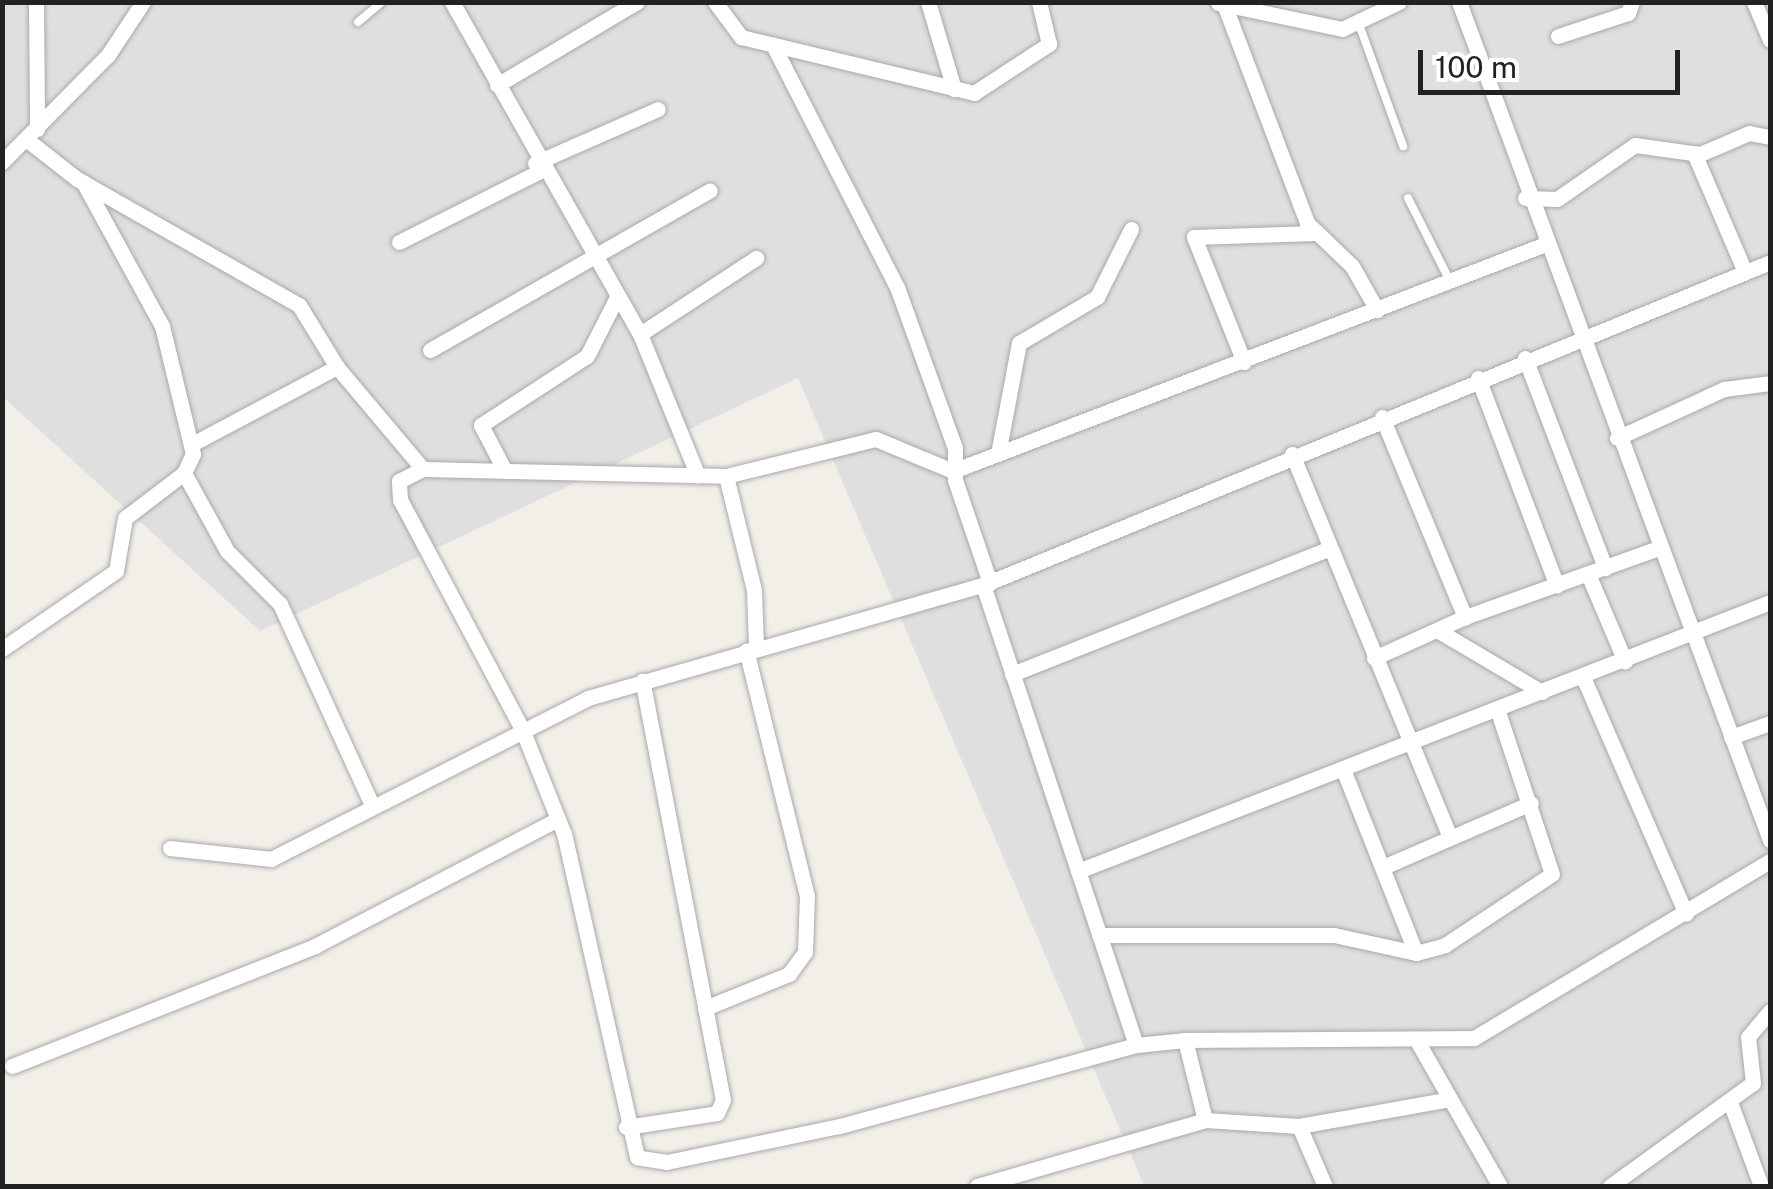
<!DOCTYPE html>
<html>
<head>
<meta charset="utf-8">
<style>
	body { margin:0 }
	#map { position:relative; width:1773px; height:1189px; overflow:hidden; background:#f2efe9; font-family:"Public Sans",sans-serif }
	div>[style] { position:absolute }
	.residential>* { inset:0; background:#e0dfdf }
	.roads { filter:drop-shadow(0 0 2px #a9a9a9) drop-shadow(0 0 2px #a9a9a9) }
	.service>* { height:8px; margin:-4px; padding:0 4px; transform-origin:4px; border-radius:4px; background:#fff }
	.minor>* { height:15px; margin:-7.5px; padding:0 7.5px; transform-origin:7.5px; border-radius:7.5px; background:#fff }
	span { translate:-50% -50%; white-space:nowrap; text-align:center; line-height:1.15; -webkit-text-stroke:8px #fff; paint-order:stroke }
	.frame { position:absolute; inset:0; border:5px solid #222; pointer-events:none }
	.scale { position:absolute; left:1418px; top:50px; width:262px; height:45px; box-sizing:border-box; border:5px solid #222; border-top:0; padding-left:12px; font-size:30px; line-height:35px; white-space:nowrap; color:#222; -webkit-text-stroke:8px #fff; paint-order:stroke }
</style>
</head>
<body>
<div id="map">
	<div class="residential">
		<i style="clip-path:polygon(2px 3px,1770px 3px,1770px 1186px,1144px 1186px,798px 378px,260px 631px,3px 397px)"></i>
	</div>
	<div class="roads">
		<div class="service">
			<i style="left:358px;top:22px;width:31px;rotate:-40deg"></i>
			<i style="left:1360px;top:27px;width:127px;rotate:70.1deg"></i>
			<i style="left:1408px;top:198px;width:93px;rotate:63.2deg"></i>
		</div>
		<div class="minor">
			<i style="left:36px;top:2px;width:127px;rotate:89.5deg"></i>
			<i style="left:452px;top:2px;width:382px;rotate:60.5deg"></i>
			<i style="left:640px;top:334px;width:153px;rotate:67.8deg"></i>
			<i style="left:715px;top:2px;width:44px;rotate:53.4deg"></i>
			<i style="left:741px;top:37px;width:240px;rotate:13.5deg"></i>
			<i style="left:974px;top:93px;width:90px;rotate:-33.2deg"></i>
			<i style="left:1049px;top:44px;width:43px;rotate:-103.4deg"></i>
			<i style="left:928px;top:2px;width:91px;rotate:73.4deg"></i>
			<i style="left:1459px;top:2px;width:894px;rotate:69.64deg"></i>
			<i style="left:1754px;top:2px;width:41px;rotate:67.2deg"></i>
			<i style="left:1218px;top:3px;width:127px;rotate:11.8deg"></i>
			<i style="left:1342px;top:29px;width:63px;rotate:-25.3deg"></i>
			<i style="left:1224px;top:4px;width:234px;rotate:69.2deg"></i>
			<i style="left:1307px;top:223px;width:62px;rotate:43.7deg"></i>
			<i style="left:1352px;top:266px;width:51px;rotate:60.4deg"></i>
			<i style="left:1558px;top:36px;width:74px;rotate:-18.2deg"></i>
			<i style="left:1628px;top:13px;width:12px;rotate:-70deg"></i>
			<i style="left:773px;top:45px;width:272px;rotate:62.9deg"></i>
			<i style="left:897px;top:287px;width:171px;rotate:70.2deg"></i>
			<i style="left:955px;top:448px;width:32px;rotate:90deg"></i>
			<i style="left:955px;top:480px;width:109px;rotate:71.2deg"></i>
			<i style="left:497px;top:85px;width:163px;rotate:-30.7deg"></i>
			<i style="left:26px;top:139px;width:65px;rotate:38.1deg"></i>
			<i style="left:77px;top:179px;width:255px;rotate:29.6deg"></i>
			<i style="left:299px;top:305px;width:73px;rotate:58.5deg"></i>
			<i style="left:337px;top:367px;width:133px;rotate:49.9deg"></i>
			<i style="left:1694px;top:153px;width:129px;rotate:66.8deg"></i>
			<i style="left:2px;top:162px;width:151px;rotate:-45.3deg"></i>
			<i style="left:108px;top:55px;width:64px;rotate:-56.6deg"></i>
			<i style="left:535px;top:163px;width:134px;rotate:-23.7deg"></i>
			<i style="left:1525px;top:198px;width:32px;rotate:2deg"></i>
			<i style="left:1557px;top:199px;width:95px;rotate:-34.7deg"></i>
			<i style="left:1635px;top:145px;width:66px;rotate:7.9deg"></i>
			<i style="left:1700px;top:154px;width:53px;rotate:-23.2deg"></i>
			<i style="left:1749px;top:133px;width:21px;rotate:11deg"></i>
			<i style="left:399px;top:242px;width:158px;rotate:-26.7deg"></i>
			<i style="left:640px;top:334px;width:139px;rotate:-33.2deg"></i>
			<i style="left:430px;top:350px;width:322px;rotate:-29.7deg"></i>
			<i style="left:1525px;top:358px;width:225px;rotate:69.1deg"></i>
			<i style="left:1244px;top:362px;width:135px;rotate:-111.8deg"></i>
			<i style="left:1194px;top:237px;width:120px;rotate:-1.9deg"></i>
			<i style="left:1478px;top:378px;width:222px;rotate:69.2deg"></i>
			<i style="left:1382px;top:417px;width:217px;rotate:67.5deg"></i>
			<i style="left:1465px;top:617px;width:206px;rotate:-19.6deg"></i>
			<i style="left:1617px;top:438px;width:118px;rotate:-24.6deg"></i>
			<i style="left:1724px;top:389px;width:46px;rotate:-7.4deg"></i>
			<i style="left:194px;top:443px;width:162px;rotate:-28deg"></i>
			<i style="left:998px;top:454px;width:113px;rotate:-79.3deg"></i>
			<i style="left:1019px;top:343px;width:91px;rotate:-30.5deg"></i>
			<i style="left:1097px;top:297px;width:76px;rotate:-63.4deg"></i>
			<i style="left:1292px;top:454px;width:415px;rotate:67.6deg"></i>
			<i style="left:505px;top:471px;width:52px;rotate:-117.6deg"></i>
			<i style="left:481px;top:425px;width:126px;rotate:-33.1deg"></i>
			<i style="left:587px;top:356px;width:66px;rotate:-63deg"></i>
			<i style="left:184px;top:473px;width:89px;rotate:61.1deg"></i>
			<i style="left:227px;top:551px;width:75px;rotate:45deg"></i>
			<i style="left:280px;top:604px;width:223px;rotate:65.4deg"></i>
			<i style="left:726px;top:476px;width:117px;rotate:76.2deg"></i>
			<i style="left:754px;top:590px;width:57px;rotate:88deg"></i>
			<i style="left:1588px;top:574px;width:95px;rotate:67deg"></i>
			<i style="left:983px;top:585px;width:485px;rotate:71.6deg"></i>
			<i style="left:1437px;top:630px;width:122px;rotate:30.6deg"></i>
			<i style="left:2px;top:649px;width:138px;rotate:-34.4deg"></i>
			<i style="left:116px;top:571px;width:54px;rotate:-80.4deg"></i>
			<i style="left:125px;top:518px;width:74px;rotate:-37.3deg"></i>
			<i style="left:184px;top:473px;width:21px;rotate:-65deg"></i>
			<i style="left:193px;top:454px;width:132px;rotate:-103.6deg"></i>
			<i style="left:162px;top:326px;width:164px;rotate:-118.7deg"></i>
			<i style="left:1374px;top:658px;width:100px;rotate:-24.3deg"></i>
			<i style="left:1012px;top:674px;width:337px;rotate:-21.6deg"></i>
			<i style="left:1583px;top:677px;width:258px;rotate:66.5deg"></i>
			<i style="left:1731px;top:737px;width:41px;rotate:-19.7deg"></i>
			<i style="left:1343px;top:769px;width:198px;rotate:68.4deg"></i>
			<i style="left:170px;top:848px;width:102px;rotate:6.2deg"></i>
			<i style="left:271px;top:859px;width:356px;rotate:-26.9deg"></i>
			<i style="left:588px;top:698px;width:411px;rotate:-16deg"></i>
			<i style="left:983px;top:585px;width:851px;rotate:-22.31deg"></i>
			<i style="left:1383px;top:867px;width:161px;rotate:-23.4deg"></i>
			<i style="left:1078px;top:871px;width:742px;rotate:-21.24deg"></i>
			<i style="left:1099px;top:935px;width:235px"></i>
			<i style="left:1334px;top:935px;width:84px;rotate:12.4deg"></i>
			<i style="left:1416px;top:953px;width:30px;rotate:-15deg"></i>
			<i style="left:1445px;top:945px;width:128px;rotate:-33.6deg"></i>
			<i style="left:1552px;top:874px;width:174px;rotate:-108.4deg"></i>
			<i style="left:705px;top:1008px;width:91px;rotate:-22deg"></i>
			<i style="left:789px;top:974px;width:27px;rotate:-54deg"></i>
			<i style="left:805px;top:952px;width:56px;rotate:-88deg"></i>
			<i style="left:807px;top:896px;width:253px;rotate:-103.9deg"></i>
			<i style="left:1416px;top:1039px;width:169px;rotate:60.3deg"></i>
			<i style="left:1185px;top:1040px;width:49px;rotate:174.2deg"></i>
			<i style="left:1136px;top:1045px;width:308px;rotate:164.7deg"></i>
			<i style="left:839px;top:1126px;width:176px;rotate:168.2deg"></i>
			<i style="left:667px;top:1162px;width:30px;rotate:-171deg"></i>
			<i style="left:637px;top:1157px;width:331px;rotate:-102.7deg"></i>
			<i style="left:564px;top:834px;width:113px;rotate:-111.8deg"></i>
			<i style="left:522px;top:729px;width:259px;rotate:-118deg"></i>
			<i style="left:400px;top:500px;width:19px;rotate:-93deg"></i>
			<i style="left:399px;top:481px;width:27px;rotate:-27deg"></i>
			<i style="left:423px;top:469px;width:303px;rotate:1.3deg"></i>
			<i style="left:726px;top:476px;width:154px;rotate:-13.9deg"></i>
			<i style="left:876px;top:439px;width:83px;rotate:22.6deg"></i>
			<i style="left:953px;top:471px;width:632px;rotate:-20.96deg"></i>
			<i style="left:12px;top:1066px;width:326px;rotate:-21.6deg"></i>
			<i style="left:315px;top:946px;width:274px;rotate:-27.6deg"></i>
			<i style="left:1730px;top:1102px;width:90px;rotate:69.7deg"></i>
			<i style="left:1205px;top:1120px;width:94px;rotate:3.7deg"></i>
			<i style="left:1299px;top:1126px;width:153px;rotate:-10.1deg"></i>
			<i style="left:1299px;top:1126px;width:65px;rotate:66.6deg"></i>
			<i style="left:626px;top:1127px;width:92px;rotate:-8.7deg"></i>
			<i style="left:717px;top:1113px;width:14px;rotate:-65deg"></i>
			<i style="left:723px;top:1100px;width:427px;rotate:-100.9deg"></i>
			<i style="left:977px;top:1186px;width:237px;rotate:-16.1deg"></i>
			<i style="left:1205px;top:1120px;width:82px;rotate:-104deg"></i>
			<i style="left:1185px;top:1040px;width:289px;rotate:-0.4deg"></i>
			<i style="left:1474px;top:1038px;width:345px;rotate:-30.9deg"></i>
			<i style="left:1610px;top:1186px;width:176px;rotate:-35.8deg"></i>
			<i style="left:1753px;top:1083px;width:46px;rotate:-96.2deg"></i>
			<i style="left:1748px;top:1037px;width:34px;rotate:-50deg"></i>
		</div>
	</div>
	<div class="frame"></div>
	<div class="scale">100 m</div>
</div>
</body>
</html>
